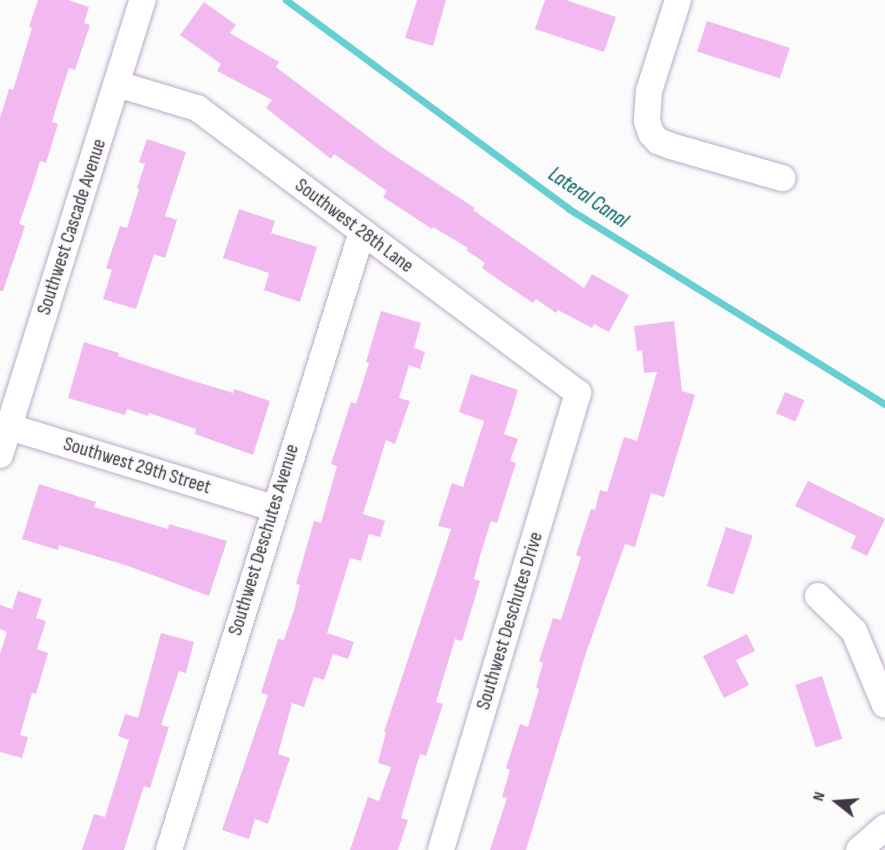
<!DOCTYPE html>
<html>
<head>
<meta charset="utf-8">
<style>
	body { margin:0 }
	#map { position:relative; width:885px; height:850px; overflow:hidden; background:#fbfbfb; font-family:"Sofia Sans Condensed",sans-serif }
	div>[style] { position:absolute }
	.stream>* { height:7px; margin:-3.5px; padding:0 3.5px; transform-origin:3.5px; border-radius:3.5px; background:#67ced2 }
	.building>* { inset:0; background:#f1b9f0; transform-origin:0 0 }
	.roads { filter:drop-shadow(0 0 2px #bea9c7) drop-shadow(0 0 2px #bea9c7) }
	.minor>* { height:26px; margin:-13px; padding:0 13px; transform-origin:13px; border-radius:13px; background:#fff }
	span { translate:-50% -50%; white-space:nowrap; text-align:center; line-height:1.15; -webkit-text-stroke:6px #fbfbfb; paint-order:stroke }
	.street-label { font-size:20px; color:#3f3743 }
	.water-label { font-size:21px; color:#006063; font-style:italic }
	.north { position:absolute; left:807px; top:772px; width:60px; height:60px; -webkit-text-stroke:4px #fbfbfb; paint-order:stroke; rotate:287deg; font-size:16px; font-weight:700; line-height:24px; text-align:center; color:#3f3743 }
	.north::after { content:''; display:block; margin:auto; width:21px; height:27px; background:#3f3743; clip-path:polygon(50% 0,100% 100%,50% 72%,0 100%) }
</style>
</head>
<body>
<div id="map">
	<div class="stream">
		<i style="left:286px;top:0;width:352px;rotate:36.4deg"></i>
		<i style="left:569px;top:209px;width:371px;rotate:31.7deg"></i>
	</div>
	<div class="building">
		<i style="clip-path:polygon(38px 0,68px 0,89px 7px,84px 23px,90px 25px,75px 70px,69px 68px,57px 105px,52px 122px,58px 124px,46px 163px,40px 161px,32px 187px,19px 224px,25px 226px,3px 291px,0 291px,0 118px,9px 89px,13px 90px,32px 28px,29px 27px)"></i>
		<i style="clip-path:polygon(417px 0,446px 0,433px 46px,405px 38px)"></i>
		<i style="clip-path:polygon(545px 0,566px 0,616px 17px,604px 52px,535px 29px)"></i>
		<i style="clip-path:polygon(204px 2px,236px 25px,230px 33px,279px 62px,276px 67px,386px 150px,475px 208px,473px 210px,584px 288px,592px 274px,629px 295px,609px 332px,594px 324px,592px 328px,558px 310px,556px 313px,536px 299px,533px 303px,503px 283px,482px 268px,485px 263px,466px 250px,468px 248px,433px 227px,432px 229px,383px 197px,387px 191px,334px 154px,331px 159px,266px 108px,272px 100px,217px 71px,221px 64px,180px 35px)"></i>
		<i style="left:707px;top:21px;width:87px;height:32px;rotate:18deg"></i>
		<i style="clip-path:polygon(147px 139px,186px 152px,165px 216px,177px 220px,165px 258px,154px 254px,136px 309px,103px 299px,112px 270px,106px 268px,120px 226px,127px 228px,139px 189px,137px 188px,145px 164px,139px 162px)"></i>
		<i style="clip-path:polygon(239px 209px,275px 221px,271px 233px,317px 247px,300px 302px,264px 290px,269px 273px,223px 258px)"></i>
		<i style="clip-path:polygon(381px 311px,421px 323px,414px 348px,425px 352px,420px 369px,409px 365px,399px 398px,410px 401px,395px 444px,386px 440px,363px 514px,385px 521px,380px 537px,369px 534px,361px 561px,350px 558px,327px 633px,354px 642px,348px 659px,333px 654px,324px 680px,314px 677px,304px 707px,292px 703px,278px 754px,290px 758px,268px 824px,255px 819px,249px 839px,222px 830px,268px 695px,261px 693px,278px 639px,284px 640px,295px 607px,300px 585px,296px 584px,314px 521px,321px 523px,337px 466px,331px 464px,351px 402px,356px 404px,369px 363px,366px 362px)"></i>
		<i style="clip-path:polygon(674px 321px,682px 391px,695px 395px,664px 497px,651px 493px,635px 547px,625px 544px,586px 653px,526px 850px,490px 850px,507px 798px,502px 797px,510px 770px,506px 768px,520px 724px,528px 727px,539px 689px,536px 688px,543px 663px,539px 661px,553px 618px,561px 620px,581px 557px,576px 555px,591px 509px,595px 510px,600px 490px,607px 492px,624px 437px,637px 441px,657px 372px,644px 373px,642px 350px,637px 351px,634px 326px)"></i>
		<i style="clip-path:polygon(84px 342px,119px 353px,118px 356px,187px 379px,233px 393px,234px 389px,270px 401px,253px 455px,195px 434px,196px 429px,149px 413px,148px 416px,127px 409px,125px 415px,68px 398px)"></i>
		<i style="clip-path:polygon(471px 374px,518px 390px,504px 434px,518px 439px,510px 461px,516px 463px,497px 523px,491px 521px,480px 556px,474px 579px,480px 581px,462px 641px,455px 639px,436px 702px,443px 704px,426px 756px,420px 754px,401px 818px,408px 820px,398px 850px,350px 850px,368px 797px,379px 801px,391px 767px,378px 763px,386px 732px,384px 732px,451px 529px,438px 526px,452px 483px,463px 487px,484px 421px,459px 412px)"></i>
		<i style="left:785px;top:392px;width:21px;height:23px;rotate:23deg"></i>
		<i style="clip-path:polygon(808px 481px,885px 519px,867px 556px,851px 548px,856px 536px,795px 506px)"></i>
		<i style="clip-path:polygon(39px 484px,96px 502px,94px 507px,168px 529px,169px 524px,227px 541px,209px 596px,128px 566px,59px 545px,58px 550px,22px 539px)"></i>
		<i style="left:726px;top:527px;width:28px;height:62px;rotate:18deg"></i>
		<i style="clip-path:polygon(18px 591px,42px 599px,36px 618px,46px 621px,37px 649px,48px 653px,36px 694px,32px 693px,20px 735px,28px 737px,22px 758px,0 752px,0 654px,7px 632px,0 629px,0 605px,12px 609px)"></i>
		<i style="clip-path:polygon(161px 633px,194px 642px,186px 673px,179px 671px,161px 725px,169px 727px,150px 788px,144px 786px,124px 850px,82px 850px,94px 814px,105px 817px,129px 740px,118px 736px,125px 714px,138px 718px)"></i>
		<i style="clip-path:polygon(747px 634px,755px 651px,736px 660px,749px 685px,724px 698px,703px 656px)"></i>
		<i style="left:822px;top:676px;width:66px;height:28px;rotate:72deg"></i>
	</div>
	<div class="roads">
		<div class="minor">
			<i style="left:678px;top:0;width:96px;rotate:107.7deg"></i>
			<i style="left:649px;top:91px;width:30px;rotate:94deg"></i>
			<i style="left:647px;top:121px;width:13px;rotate:72deg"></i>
			<i style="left:651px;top:133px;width:11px;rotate:49deg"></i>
			<i style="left:658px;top:141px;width:14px;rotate:21deg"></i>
			<i style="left:671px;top:146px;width:116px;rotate:16.1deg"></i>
			<i style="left:117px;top:84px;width:84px;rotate:16.7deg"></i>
			<i style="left:197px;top:108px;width:476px;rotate:36.8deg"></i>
			<i style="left:578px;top:393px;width:477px;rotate:106.7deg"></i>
			<i style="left:0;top:424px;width:286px;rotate:17.1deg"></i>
			<i style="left:0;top:455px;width:477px;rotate:-72.6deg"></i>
			<i style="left:818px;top:596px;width:50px;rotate:44.2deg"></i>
			<i style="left:854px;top:631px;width:80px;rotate:67.3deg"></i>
			<i style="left:169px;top:850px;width:647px;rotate:-72.66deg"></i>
			<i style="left:859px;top:850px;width:35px;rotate:-41deg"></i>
		</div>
	</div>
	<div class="street-label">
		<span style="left:354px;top:226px;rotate:37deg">Southwest 28th Lane</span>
		<span style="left:72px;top:227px;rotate:-72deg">Southwest Cascade Avenue</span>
		<span style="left:137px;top:466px;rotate:17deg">Southwest 29th Street</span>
		<span style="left:264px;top:540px;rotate:-73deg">Southwest Deschutes Avenue</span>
		<span style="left:510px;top:621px;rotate:-73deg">Southwest Deschutes Drive</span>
	</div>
	<div class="water-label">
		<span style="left:588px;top:198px;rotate:34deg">Lateral Canal</span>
	</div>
	<div class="north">N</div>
</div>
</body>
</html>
